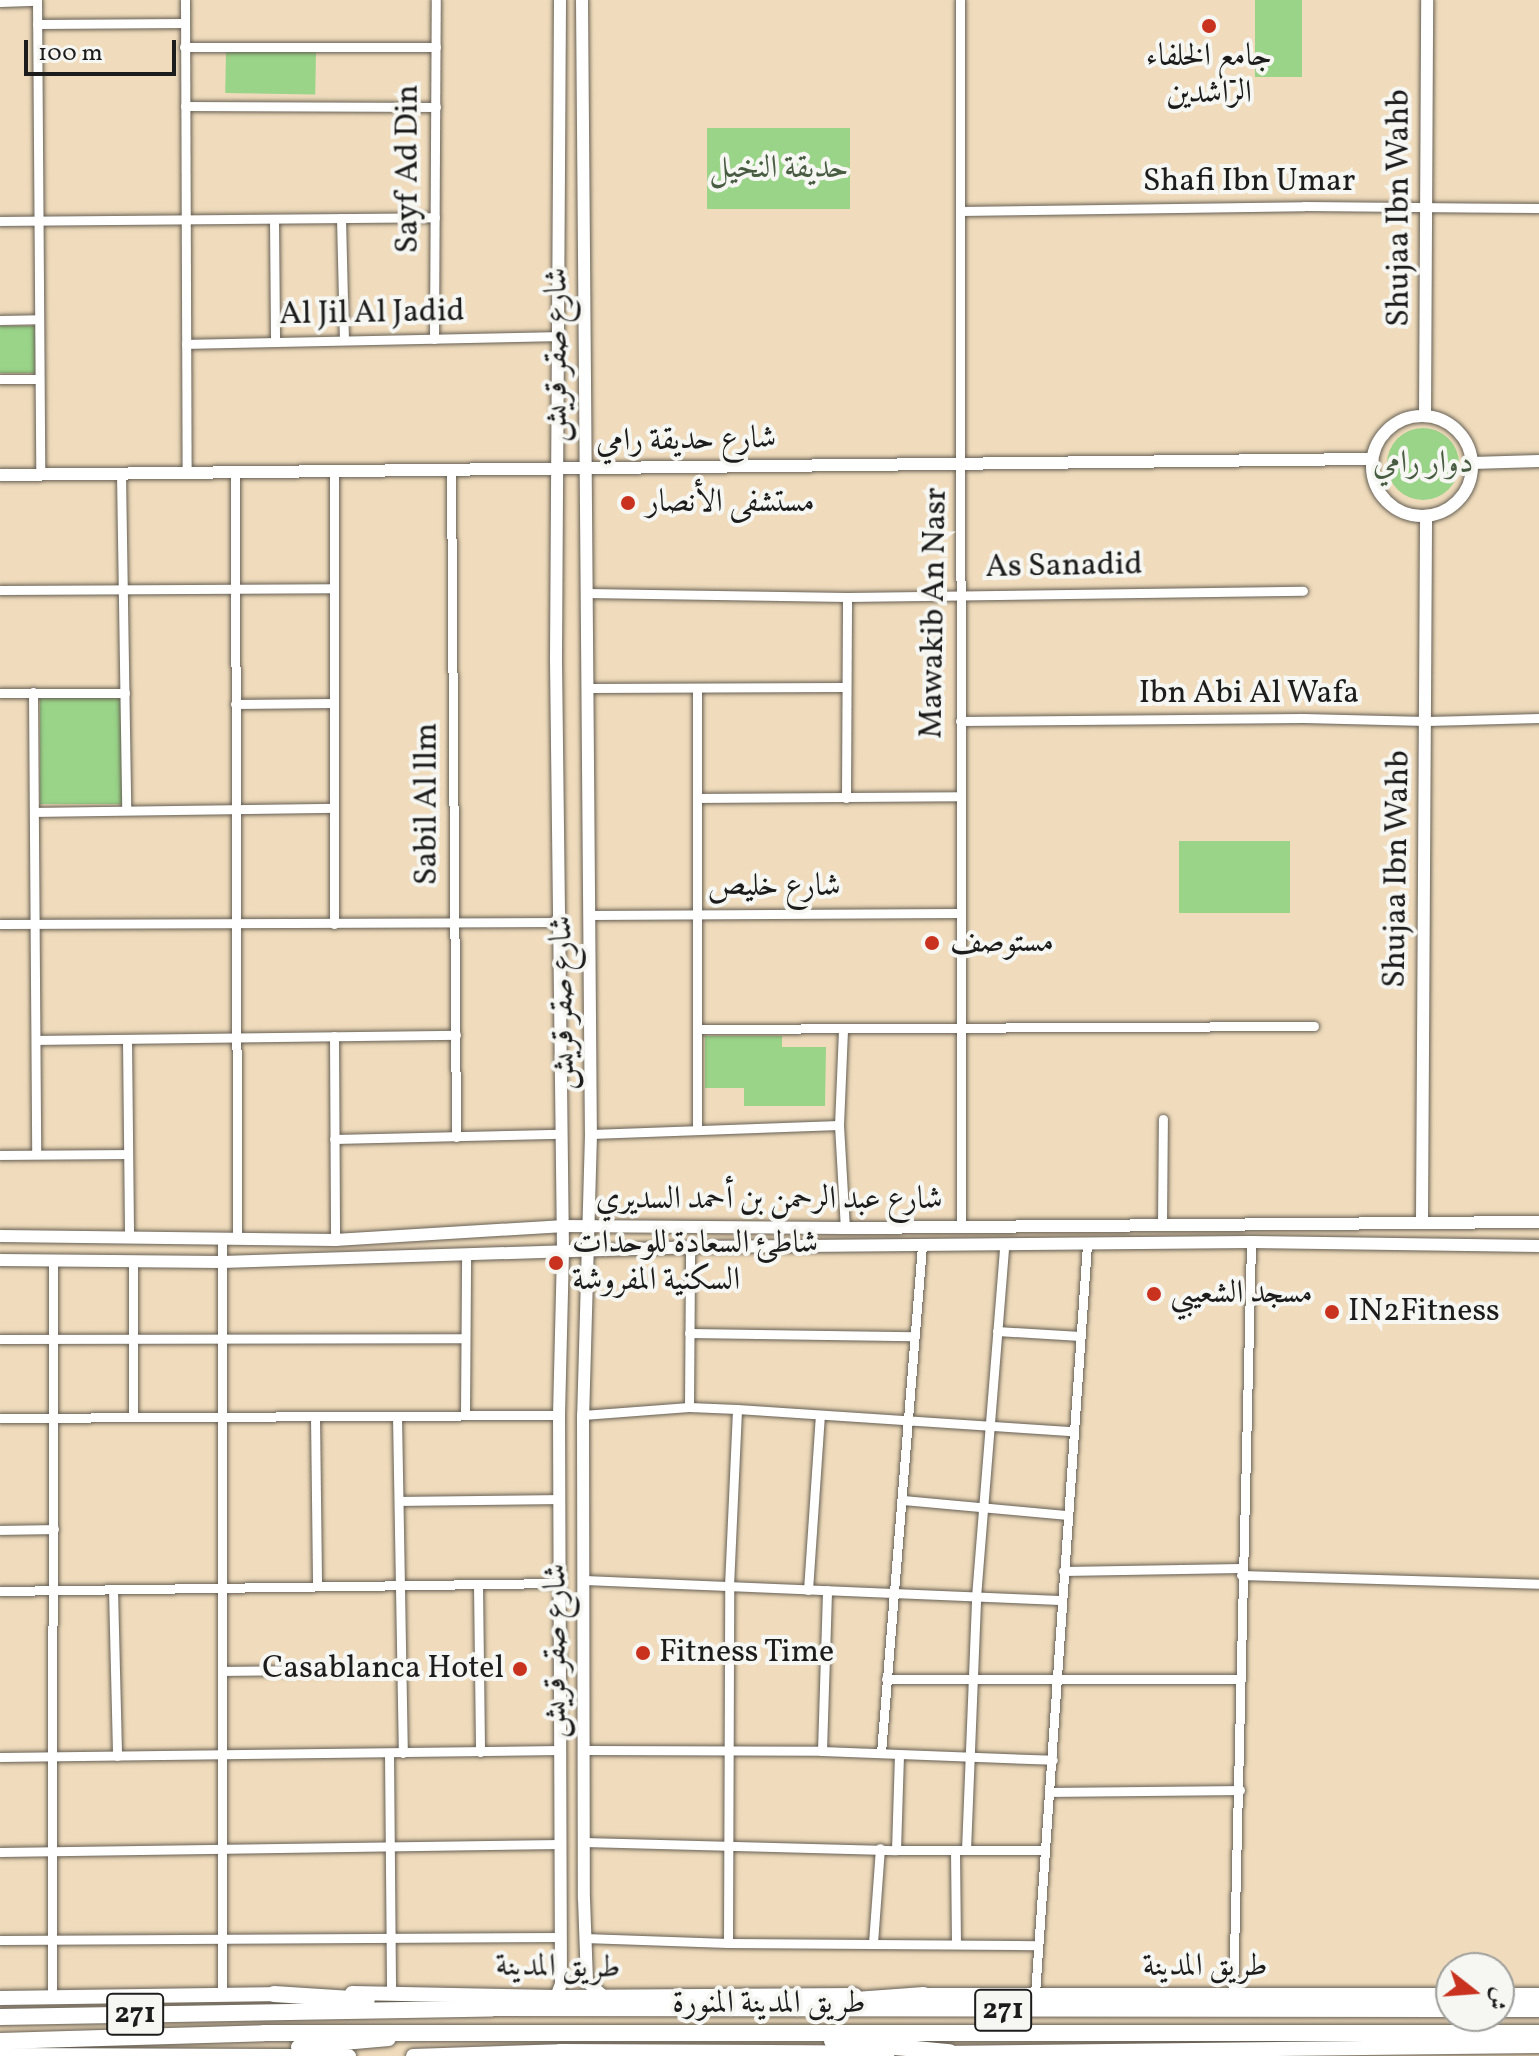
<!DOCTYPE html>
<html>
<head>
<meta charset="utf-8">
<style>
	body { margin:0 }
	#map { position:relative; width:1539px; height:2056px; overflow:hidden; background:#f0dcbc; font-family:Vollkorn,Amiri,serif }
	div>[style] { position:absolute }
	.green>* { inset:0; background:#99d488; transform-origin:0 0 }
	.round { border-radius:50% }
	.roads { filter:drop-shadow(0 0 2px #665f54) drop-shadow(0 0 2px #665f54) }
	.street>* { height:9px; margin:-4.5px; padding:0 4.5px; transform-origin:4.5px; border-radius:4.5px; background:#fff }
	.secondary>* { height:12px; margin:-6px; padding:0 6px; transform-origin:6px; border-radius:6px; background:#fff }
	.secondary>.ring { margin:-6px; padding:0; box-sizing:content-box; background:none; border:12px solid #fff; border-radius:50% }
	.primary>* { height:14px; margin:-7px; padding:0 7px; transform-origin:7px; border-radius:7px; background:#fff }
	.highway>* { height:16px; margin:-8px; padding:0 8px; transform-origin:8px; border-radius:8px; background:#fff }
	.dots>* { width:22px; height:22px; translate:-50% -50%; box-sizing:border-box; border:4px solid #f6f6f2; border-radius:50% }
	span { translate:-50% -50%; white-space:nowrap; text-align:center; line-height:1.15; -webkit-text-stroke:8px #f6f6f2; paint-order:stroke }
	.shield-label span { padding:2px 6px; background:#f6f6f2; border:2px solid; border-radius:6px; -webkit-text-stroke-width:0 }
	.shield-label { font-size:30px; color:#1c1c1c; font-weight:700 }
	.poi-label { font-size:32px; color:#1c1c1c }
	.left { translate:0 -50%; text-align:left }
	.right { translate:-100% -50%; text-align:right }
	.street-label { font-size:32px; color:#1c1c1c }
	.park-label { font-size:32px; color:#485c42 }
	.north { position:absolute; left:1435px; top:1952px; width:80px; height:80px; box-sizing:border-box; background:#f6f6f2; border:2px solid #9f9f9c; border-radius:50%; rotate:107deg; font-size:22px; font-weight:700; line-height:32px; text-align:center; color:#1c1c1c }
	.north::after { content:''; display:block; margin:auto; width:28px; height:36px; background:#c8321e; clip-path:polygon(50% 0,100% 100%,50% 72%,0 100%) }
	.scale { position:absolute; left:24px; top:40px; width:152px; height:36px; box-sizing:border-box; border:4px solid #1c1c1c; border-top:0; padding-left:10px; font-size:24px; line-height:28px; white-space:nowrap; color:#1c1c1c; -webkit-text-stroke:6px #f6f6f2; paint-order:stroke }
</style>
</head>
<body>
<div id="map">
	<div class="green">
		<i style="left:1255px;top:0;width:47px;height:77px"></i>
		<i style="left:226px;top:50px;width:90px;height:43px;rotate:1deg"></i>
		<i style="left:707px;top:128px;width:143px;height:81px"></i>
		<i style="left:0;top:326px;width:35px;height:47px"></i>
		<i class="round" style="left:1387px;top:428px;width:72px;height:72px"></i>
		<i style="left:122px;top:695px;width:109px;height:82px;rotate:90deg"></i>
		<i style="left:1290px;top:841px;width:72px;height:111px;rotate:90deg"></i>
		<i style="clip-path:polygon(705px 1036px,782px 1036px,782px 1047px,826px 1047px,825px 1106px,744px 1106px,744px 1088px,705px 1088px)"></i>
	</div>
	<div class="roads">
		<div class="street">
			<i style="left:37px;top:0;width:475px;rotate:89.6deg"></i>
			<i style="left:185px;top:0;width:473px;rotate:89.8deg"></i>
			<i style="left:960px;top:0;width:1226px;rotate:89.95deg"></i>
			<i style="left:0;top:2px;width:37px;rotate:-2deg"></i>
			<i style="left:37px;top:24px;width:148px;rotate:-0.4deg"></i>
			<i style="left:184px;top:47px;width:252px"></i>
			<i style="left:185px;top:106px;width:251px;rotate:0.2deg"></i>
			<i style="left:960px;top:211px;width:344px;rotate:-0.8deg"></i>
			<i style="left:1304px;top:206px;width:235px;rotate:0.5deg"></i>
			<i style="left:341px;top:218px;width:122px;rotate:88.6deg"></i>
			<i style="left:274px;top:219px;width:123px;rotate:89.5deg"></i>
			<i style="left:0;top:221px;width:435px;rotate:-0.5deg"></i>
			<i style="left:0;top:320px;width:39px;rotate:-1deg"></i>
			<i style="left:434px;top:339px;width:339px;rotate:-89.7deg"></i>
			<i style="left:186px;top:344px;width:373px;rotate:-1.2deg"></i>
			<i style="left:0;top:379px;width:39px"></i>
			<i style="left:451px;top:470px;width:667px;rotate:89.57deg"></i>
			<i style="left:334px;top:471px;width:453px;rotate:90deg"></i>
			<i style="left:235px;top:472px;width:766px;rotate:89.85deg"></i>
			<i style="left:121px;top:474px;width:335px;rotate:89.1deg"></i>
			<i style="left:0;top:590px;width:334px;rotate:-0.3deg"></i>
			<i style="left:586px;top:593px;width:261px;rotate:0.9deg"></i>
			<i style="left:847px;top:597px;width:456px;rotate:-0.8deg"></i>
			<i style="left:587px;top:688px;width:259px;rotate:-0.2deg"></i>
			<i style="left:697px;top:688px;width:440px;rotate:90deg"></i>
			<i style="left:33px;top:692px;width:461px;rotate:89.6deg"></i>
			<i style="left:0;top:693px;width:125px"></i>
			<i style="left:235px;top:704px;width:99px;rotate:-0.6deg"></i>
			<i style="left:960px;top:721px;width:343px;rotate:-0.5deg"></i>
			<i style="left:1303px;top:718px;width:123px;rotate:1.4deg"></i>
			<i style="left:1426px;top:721px;width:113px;rotate:-1.5deg"></i>
			<i style="left:697px;top:798px;width:262px;rotate:-0.4deg"></i>
			<i style="left:846px;top:798px;width:201px;rotate:-89.7deg"></i>
			<i style="left:35px;top:812px;width:299px;rotate:-0.8deg"></i>
			<i style="left:589px;top:915px;width:370px;rotate:-0.3deg"></i>
			<i style="left:0;top:924px;width:561px;rotate:-0.2deg"></i>
			<i style="left:700px;top:1029px;width:614px;rotate:-0.28deg"></i>
			<i style="left:843px;top:1030px;width:95px;rotate:92.4deg"></i>
			<i style="left:839px;top:1125px;width:103px;rotate:86.7deg"></i>
			<i style="left:334px;top:1036px;width:204px;rotate:89.7deg"></i>
			<i style="left:127px;top:1039px;width:198px;rotate:89.4deg"></i>
			<i style="left:37px;top:1040px;width:419px;rotate:-0.7deg"></i>
			<i style="left:591px;top:1134px;width:248px;rotate:-2.1deg"></i>
			<i style="left:334px;top:1139px;width:227px;rotate:-1.3deg"></i>
			<i style="left:0;top:1155px;width:128px;rotate:-0.4deg"></i>
			<i style="left:1162px;top:1224px;width:105px;rotate:-89.5deg"></i>
			<i style="left:133px;top:1261px;width:156px;rotate:90deg"></i>
			<i style="left:997px;top:1331px;width:83px;rotate:3.4deg"></i>
			<i style="left:689px;top:1333px;width:224px;rotate:0.8deg"></i>
			<i style="left:0;top:1339px;width:464px;rotate:-0.1deg"></i>
			<i style="left:689px;top:1407px;width:160px;rotate:-89.6deg"></i>
			<i style="left:465px;top:1415px;width:162px;rotate:-89.6deg"></i>
			<i style="left:583px;top:1415px;width:106px;rotate:-4.3deg"></i>
			<i style="left:689px;top:1407px;width:48px;rotate:2.4deg"></i>
			<i style="left:737px;top:1409px;width:336px;rotate:3.8deg"></i>
			<i style="left:315px;top:1416px;width:170px;rotate:89.3deg"></i>
			<i style="left:397px;top:1416px;width:337px;rotate:89deg"></i>
			<i style="left:0;top:1418px;width:559px;rotate:-0.31deg"></i>
			<i style="left:902px;top:1500px;width:165px;rotate:5.2deg"></i>
			<i style="left:399px;top:1501px;width:160px;rotate:-0.7deg"></i>
			<i style="left:0;top:1530px;width:54px;rotate:-1.1deg"></i>
			<i style="left:1063px;top:1571px;width:178px;rotate:-1deg"></i>
			<i style="left:1241px;top:1575px;width:298px;rotate:1.7deg"></i>
			<i style="left:583px;top:1580px;width:478px;rotate:2.4deg"></i>
			<i style="left:478px;top:1584px;width:168px;rotate:89.3deg"></i>
			<i style="left:113px;top:1589px;width:167px;rotate:88.6deg"></i>
			<i style="left:808px;top:1590px;width:175px;rotate:-86.1deg"></i>
			<i style="left:0;top:1591px;width:559px;rotate:-0.82deg"></i>
			<i style="left:222px;top:1671px;width:179px;rotate:-0.6deg"></i>
			<i style="left:886px;top:1679px;width:354px"></i>
			<i style="left:584px;top:1750px;width:238px;rotate:0.2deg"></i>
			<i style="left:822px;top:1751px;width:231px;rotate:2.2deg"></i>
			<i style="left:822px;top:1751px;width:161px;rotate:-88.2deg"></i>
			<i style="left:389px;top:1753px;width:239px;rotate:89.5deg"></i>
			<i style="left:881px;top:1753px;width:509px;rotate:-85.38deg"></i>
			<i style="left:0;top:1757px;width:560px;rotate:-0.72deg"></i>
			<i style="left:1050px;top:1792px;width:190px;rotate:-0.6deg"></i>
			<i style="left:584px;top:1842px;width:312px;rotate:1.5deg"></i>
			<i style="left:896px;top:1850px;width:149px"></i>
			<i style="left:896px;top:1850px;width:95px;rotate:-88.2deg"></i>
			<i style="left:955px;top:1850px;width:94px;rotate:89.4deg"></i>
			<i style="left:966px;top:1850px;width:253px;rotate:-87.7deg"></i>
			<i style="left:976px;top:1597px;width:351px;rotate:-85.4deg"></i>
			<i style="left:0;top:1852px;width:560px;rotate:-0.82deg"></i>
			<i style="left:584px;top:1938px;width:144px;rotate:2deg"></i>
			<i style="left:728px;top:1943px;width:309px;rotate:0.4deg"></i>
			<i style="left:0;top:1940px;width:561px;rotate:-0.31deg"></i>
			<i style="left:728px;top:1943px;width:357px;rotate:-89.8deg"></i>
			<i style="left:729px;top:1586px;width:177px;rotate:-87.4deg"></i>
			<i style="left:873px;top:1943px;width:95px;rotate:-85.8deg"></i>
			<i style="left:222px;top:1994px;width:756px;rotate:-90deg"></i>
			<i style="left:1035px;top:1994px;width:751px;rotate:-86.03deg"></i>
			<i style="left:1233px;top:1996px;width:754px;rotate:-88.63deg"></i>
			<i style="left:52px;top:1998px;width:738px;rotate:-89.92deg"></i>
		</div>
		<div class="secondary">
			<i style="left:582px;top:0;width:1134px;rotate:89.55deg"></i>
			<i style="left:591px;top:1134px;width:281px;rotate:91.6deg"></i>
			<i style="left:583px;top:1415px;width:484px;rotate:89.9deg"></i>
			<i style="left:584px;top:1899px;width:83px;rotate:87.9deg"></i>
			<i style="left:587px;top:1982px;width:23px;rotate:40deg"></i>
			<i class="ring" style="left:1372px;top:416px;width:88px;height:88px"></i>
			<i style="left:1425px;top:416px;width:416px;rotate:-89.7deg"></i>
			<i style="left:1472px;top:463px;width:67px;rotate:-1.7deg"></i>
			<i style="left:0;top:475px;width:1372px;rotate:-0.67deg"></i>
			<i style="left:1422px;top:1221px;width:704px;rotate:-89.67deg"></i>
			<i style="left:0;top:1236px;width:335px;rotate:0.7deg"></i>
			<i style="left:335px;top:1240px;width:226px;rotate:-3.5deg"></i>
			<i style="left:561px;top:1226px;width:284px;rotate:0.4deg"></i>
			<i style="left:845px;top:1228px;width:694px;rotate:-0.5deg"></i>
			<i style="left:0;top:1260px;width:222px;rotate:0.5deg"></i>
			<i style="left:222px;top:1262px;width:468px;rotate:-1.8deg"></i>
			<i style="left:690px;top:1247px;width:561px;rotate:-0.51deg"></i>
			<i style="left:1251px;top:1242px;width:288px;rotate:0.8deg"></i>
			<i style="left:556px;top:1997px;width:14px;rotate:-69deg"></i>
			<i style="left:561px;top:1984px;width:569px;rotate:-90.2deg"></i>
			<i style="left:559px;top:1415px;width:165px;rotate:-88.6deg"></i>
			<i style="left:563px;top:1250px;width:593px;rotate:-90.68deg"></i>
			<i style="left:556px;top:657px;width:657px;rotate:-89.65deg"></i>
		</div>
		<div class="primary">
			<i style="left:352px;top:1993px;width:204px;rotate:1.1deg"></i>
			<i style="left:556px;top:1997px;width:299px;rotate:-0.4deg"></i>
			<i style="left:916px;top:1995px;width:535px"></i>
			<i style="left:1499px;top:1995px;width:40px"></i>
			<i style="left:0;top:1998px;width:284px;rotate:-0.8deg"></i>
			<i style="left:298px;top:2047px;width:91px;rotate:-5deg"></i>
			<i style="left:941px;top:2053px;width:598px;rotate:-0.67deg"></i>
			<i style="left:0;top:2055px;width:349px;rotate:0.2deg"></i>
			<i style="left:413px;top:2056px;width:147px;rotate:-1.9deg"></i>
			<i style="left:560px;top:2051px;width:328px;rotate:0.3deg"></i>
		</div>
		<div class="highway">
			<i style="left:274px;top:1994px;width:93px;rotate:3.7deg"></i>
			<i style="left:842px;top:2001px;width:82px;rotate:-4.2deg"></i>
			<i style="left:1499px;top:2009px;width:40px"></i>
			<i style="left:0;top:2017px;width:492px;rotate:-1deg"></i>
			<i style="left:492px;top:2008px;width:959px;rotate:0.06deg"></i>
			<i style="left:0;top:2041px;width:264px;rotate:-1.7deg"></i>
			<i style="left:264px;top:2033px;width:1275px"></i>
			<i style="left:832px;top:2041px;width:118px;rotate:5.4deg"></i>
		</div>
	</div>
	<div class="dots">
		<i style="left:1209px;top:26px;background:#c8321e"></i>
		<i style="left:628px;top:503px;background:#c8321e"></i>
		<i style="left:932px;top:943px;background:#c8321e"></i>
		<i style="left:556px;top:1263px;background:#c8321e"></i>
		<i style="left:1154px;top:1294px;background:#c8321e"></i>
		<i style="left:1332px;top:1312px;background:#c8321e"></i>
		<i style="left:643px;top:1653px;background:#c8321e"></i>
		<i style="left:520px;top:1669px;background:#c8321e"></i>
	</div>
	<div class="shield-label">
		<span style="left:1003px;top:2010px">271</span>
		<span style="left:135px;top:2014px">271</span>
	</div>
	<div class="poi-label">
		<span style="left:1209px;top:76px">جامع الخلفاء<br>الراشدين</span>
		<span class="left" style="left:646px;top:503px">مستشفى الأنصار</span>
		<span class="left" style="left:950px;top:943px">مستوصف</span>
		<span class="left" style="left:572px;top:1263px">شاطئ السعادة للوحدات<br>السكنية المفروشة</span>
		<span class="left" style="left:1170px;top:1294px">مسجد الشعيبي</span>
		<span class="left" style="left:1348px;top:1312px">IN2Fitness</span>
		<span class="left" style="left:659px;top:1653px">Fitness Time</span>
		<span class="right" style="left:504px;top:1669px">Casablanca Hotel</span>
	</div>
	<div class="street-label">
		<span style="left:409px;top:169px;rotate:-90deg">Sayf Ad Din</span>
		<span style="left:1249px;top:182px">Shafi Ibn Umar</span>
		<span style="left:1400px;top:208px;rotate:-90deg">Shujaa Ibn Wahb</span>
		<span style="left:372px;top:314px;rotate:-1deg">Al Jil Al Jadid</span>
		<span style="left:558px;top:355px;rotate:-90deg">شارع صقر قريش</span>
		<span style="left:686px;top:441px;rotate:-1deg">شارع حديقة رامي</span>
		<span style="left:1064px;top:567px;rotate:-1deg">As Sanadid</span>
		<span style="left:935px;top:613px;rotate:-89deg">Mawakib An Nasr</span>
		<span style="left:1249px;top:694px">Ibn Abi Al Wafa</span>
		<span style="left:428px;top:804px;rotate:-90deg">Sabil Al llm</span>
		<span style="left:1398px;top:869px;rotate:-89deg">Shujaa Ibn Wahb</span>
		<span style="left:774px;top:887px">شارع خليص</span>
		<span style="left:564px;top:1003px;rotate:-91deg">شارع صقر قريش</span>
		<span style="left:769px;top:1200px">شارع عبد الرحمن بن أحمد السديري</span>
		<span style="left:557px;top:1651px;rotate:-90deg">شارع صقر قريش</span>
		<span style="left:1205px;top:1967px">طريق المدينة</span>
		<span style="left:558px;top:1968px;rotate:1deg">طريق المدينة</span>
		<span style="left:769px;top:2004px">طريق المدينة المنورة</span>
	</div>
	<div class="park-label">
		<span style="left:779px;top:169px">حديقة النخيل</span>
		<span style="left:1423px;top:464px">دوار رامي</span>
	</div>
	<div class="north">ش</div>
	<div class="scale">100 m</div>
</div>
</body>
</html>
